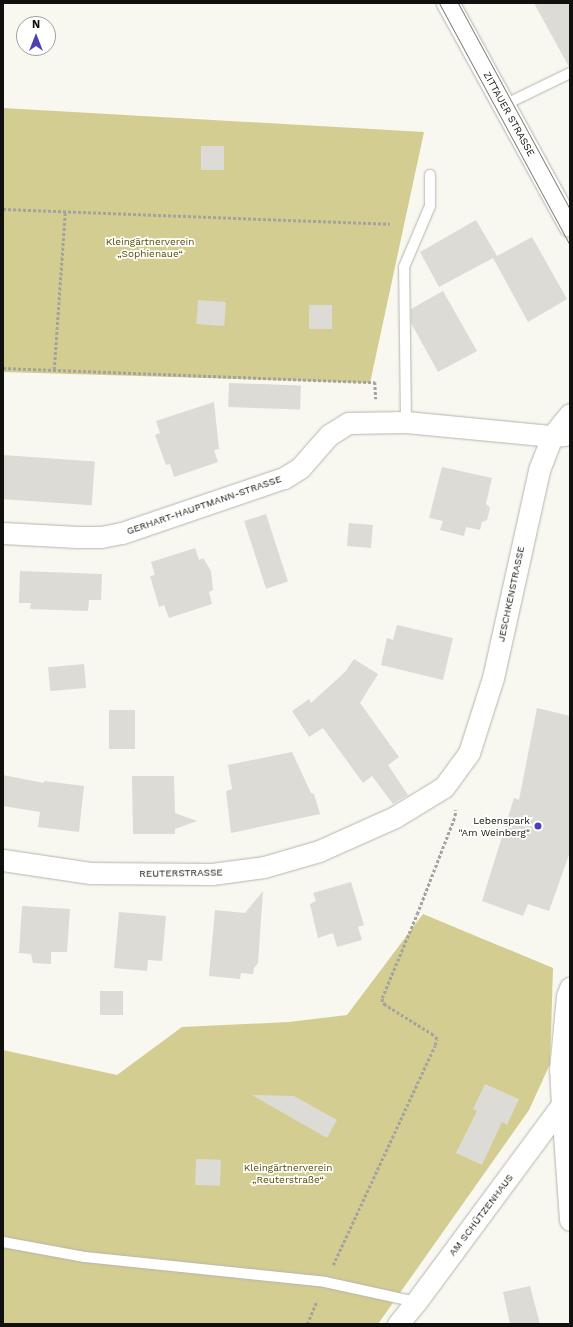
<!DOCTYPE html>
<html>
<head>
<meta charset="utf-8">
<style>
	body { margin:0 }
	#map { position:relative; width:573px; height:1327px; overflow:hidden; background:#f8f7f0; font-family:"Work Sans",sans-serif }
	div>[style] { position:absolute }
	.green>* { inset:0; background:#d3cd91 }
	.building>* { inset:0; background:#dcdbd5; transform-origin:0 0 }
	.path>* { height:2.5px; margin-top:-1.25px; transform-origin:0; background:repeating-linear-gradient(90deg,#a4a39e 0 3px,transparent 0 5px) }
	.roads { filter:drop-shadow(0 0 1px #b5b4ae) drop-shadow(0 0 1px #b5b4ae) }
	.service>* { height:10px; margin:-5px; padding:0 5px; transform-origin:5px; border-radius:5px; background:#fff }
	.minor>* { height:21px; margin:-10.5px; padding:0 10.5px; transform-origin:10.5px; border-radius:10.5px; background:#fff }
	.primary>* { height:22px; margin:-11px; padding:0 11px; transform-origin:11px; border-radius:11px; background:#fff }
	.tram>* { height:1px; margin:-0.5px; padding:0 0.5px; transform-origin:0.5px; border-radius:0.5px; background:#807f7b }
	.dots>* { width:11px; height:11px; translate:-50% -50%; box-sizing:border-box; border:2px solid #fffffe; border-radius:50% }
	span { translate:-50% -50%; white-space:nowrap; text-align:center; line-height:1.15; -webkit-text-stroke:3.5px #fffffe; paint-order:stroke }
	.street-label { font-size:10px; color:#10100e }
	.park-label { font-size:10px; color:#544c02 }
	.poi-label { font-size:10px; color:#10100e }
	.right { translate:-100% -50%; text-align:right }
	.frame { position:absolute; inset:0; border:4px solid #10100e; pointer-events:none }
	.north { position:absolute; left:16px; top:16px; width:40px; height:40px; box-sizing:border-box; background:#fffffe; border:1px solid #9f9f9e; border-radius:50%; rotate:0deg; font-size:11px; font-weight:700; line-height:16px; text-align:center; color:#10100e }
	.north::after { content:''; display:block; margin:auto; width:14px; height:18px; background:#4f3fb7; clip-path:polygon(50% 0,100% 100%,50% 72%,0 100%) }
</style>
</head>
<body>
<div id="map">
	<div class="green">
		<i style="clip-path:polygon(3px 108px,424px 132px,370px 383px,3px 372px)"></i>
		<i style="clip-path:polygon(423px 914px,553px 968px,550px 1064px,529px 1110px,378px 1324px,3px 1324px,3px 1050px,117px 1075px,182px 1027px,289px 1022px,347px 1015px)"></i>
	</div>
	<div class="building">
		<i style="clip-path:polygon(534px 3px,570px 3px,570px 67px,569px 67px)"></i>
		<i style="left:201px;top:146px;width:23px;height:24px"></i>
		<i style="clip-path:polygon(476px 220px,497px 256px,532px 237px,567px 299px,528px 322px,493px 258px,439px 287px,420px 252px)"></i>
		<i style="clip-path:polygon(443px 291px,477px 351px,438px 372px,411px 323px,411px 309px)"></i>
		<i style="left:198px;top:300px;width:28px;height:24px;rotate:4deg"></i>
		<i style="left:309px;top:305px;width:23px;height:24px"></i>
		<i style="left:229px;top:383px;width:72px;height:24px;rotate:2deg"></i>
		<i style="clip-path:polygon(214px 402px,219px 449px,214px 450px,218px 462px,174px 477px,170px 464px,166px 465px,155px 435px,160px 433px,156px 421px)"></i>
		<i style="left:3px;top:455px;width:92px;height:44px;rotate:4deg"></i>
		<i style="clip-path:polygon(442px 467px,492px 478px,486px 504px,490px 508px,487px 520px,482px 522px,480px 530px,466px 527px,464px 536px,440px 530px,443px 521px,429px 518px)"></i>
		<i style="left:266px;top:514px;width:71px;height:23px;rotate:72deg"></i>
		<i style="left:349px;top:523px;width:24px;height:23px;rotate:5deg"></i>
		<i style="clip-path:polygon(195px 548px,199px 560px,203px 558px,211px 571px,213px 590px,209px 592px,212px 604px,169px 618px,164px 605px,159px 607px,150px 576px,155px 575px,151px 562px)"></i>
		<i style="clip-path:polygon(20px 571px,102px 574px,101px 600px,89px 600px,88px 611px,30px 609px,31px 603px,19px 603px)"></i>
		<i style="clip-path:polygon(397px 625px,453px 638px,443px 680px,381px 665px,387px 638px,393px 640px)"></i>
		<i style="clip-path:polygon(354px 659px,378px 674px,360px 703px,399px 757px,388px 765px,408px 795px,393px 804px,372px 776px,363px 783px,323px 728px,309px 737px,292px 711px,309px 699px,311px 703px,345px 672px)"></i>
		<i style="left:84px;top:664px;width:24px;height:36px;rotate:85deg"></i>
		<i style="clip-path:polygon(537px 708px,570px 716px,570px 852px,549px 911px,528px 904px,523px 916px,482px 901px,514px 798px,519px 800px)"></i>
		<i style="left:109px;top:710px;width:26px;height:39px"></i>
		<i style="clip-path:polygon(292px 752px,311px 793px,314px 794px,320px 814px,231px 833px,226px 791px,232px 789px,228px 765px)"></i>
		<i style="clip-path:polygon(3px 775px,44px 783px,44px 781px,84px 786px,79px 832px,38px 827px,40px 812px,3px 806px)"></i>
		<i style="clip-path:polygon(132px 776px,174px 776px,175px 813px,197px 821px,175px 829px,175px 834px,133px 834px)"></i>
		<i style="clip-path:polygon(351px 882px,364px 925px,358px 927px,362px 940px,337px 947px,333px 933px,318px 938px,310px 904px,316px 901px,313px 893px)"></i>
		<i style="clip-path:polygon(263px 891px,258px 963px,254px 968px,253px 974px,241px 973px,240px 979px,209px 976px,215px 910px,245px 913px)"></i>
		<i style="clip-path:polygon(22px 906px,70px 909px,67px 952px,51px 952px,51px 964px,33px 963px,31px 954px,19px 953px)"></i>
		<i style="clip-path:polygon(119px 912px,166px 916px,162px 961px,148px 960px,147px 971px,114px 968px)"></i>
		<i style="left:100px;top:991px;width:23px;height:24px"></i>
		<i style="clip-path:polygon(485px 1084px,519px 1099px,507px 1125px,502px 1122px,482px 1165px,456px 1153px,477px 1111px,473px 1109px)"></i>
		<i style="clip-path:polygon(252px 1095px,294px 1096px,337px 1120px,327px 1138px)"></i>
		<i style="left:196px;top:1159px;width:25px;height:26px;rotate:2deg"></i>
		<i style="clip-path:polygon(530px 1286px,540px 1324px,510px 1324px,503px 1292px)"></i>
	</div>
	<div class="path">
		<i style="left:3px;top:209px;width:387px;rotate:2.2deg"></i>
		<i style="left:3px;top:368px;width:372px;rotate:2.2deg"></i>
		<i style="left:375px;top:382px;width:17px;rotate:87deg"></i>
		<i style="left:54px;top:370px;width:159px;rotate:-86deg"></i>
		<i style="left:333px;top:1265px;width:242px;rotate:-65.1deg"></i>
		<i style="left:435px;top:1045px;width:6px;rotate:-72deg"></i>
		<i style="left:437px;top:1039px;width:6px;rotate:-135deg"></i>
		<i style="left:433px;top:1035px;width:57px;rotate:-148deg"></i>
		<i style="left:385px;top:1005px;width:4px;rotate:-135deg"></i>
		<i style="left:382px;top:1002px;width:4px;rotate:-90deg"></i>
		<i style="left:382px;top:998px;width:91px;rotate:-67.4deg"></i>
		<i style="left:417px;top:914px;width:105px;rotate:-68.8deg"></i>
		<i style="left:455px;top:816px;width:6px;rotate:-90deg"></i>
		<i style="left:307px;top:1324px;width:25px;rotate:-67deg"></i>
	</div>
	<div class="roads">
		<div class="service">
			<i style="left:504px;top:105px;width:73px;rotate:-25.9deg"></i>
			<i style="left:406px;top:422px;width:155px;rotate:-90.7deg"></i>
			<i style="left:404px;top:267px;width:66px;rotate:-66.9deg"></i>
			<i style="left:430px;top:206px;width:31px;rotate:-90deg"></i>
			<i style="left:3px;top:1242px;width:83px;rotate:10.4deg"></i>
			<i style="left:85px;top:1257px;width:241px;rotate:5.9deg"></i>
			<i style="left:325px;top:1282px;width:93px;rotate:12.4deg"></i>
		</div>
		<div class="minor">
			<i style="left:3px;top:533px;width:74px;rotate:3.1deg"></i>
			<i style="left:77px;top:537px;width:24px"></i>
			<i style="left:101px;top:537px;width:21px;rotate:-11deg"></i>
			<i style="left:122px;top:533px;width:171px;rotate:-18.8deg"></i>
			<i style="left:284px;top:478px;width:19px;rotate:-32deg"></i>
			<i style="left:300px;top:468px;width:44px;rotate:-48.7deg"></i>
			<i style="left:329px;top:435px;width:22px;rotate:-32deg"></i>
			<i style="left:348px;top:423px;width:58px;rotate:-1deg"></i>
			<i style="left:406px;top:422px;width:147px;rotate:5.5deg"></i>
			<i style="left:552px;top:436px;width:13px;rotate:-4deg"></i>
			<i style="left:3px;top:860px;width:88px;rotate:8.5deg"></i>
			<i style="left:90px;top:873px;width:122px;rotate:0.5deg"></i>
			<i style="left:212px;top:874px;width:52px;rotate:-7.7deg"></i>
			<i style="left:264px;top:867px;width:57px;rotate:-16.2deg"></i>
			<i style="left:319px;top:851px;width:83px;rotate:-24.1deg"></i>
			<i style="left:395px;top:817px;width:57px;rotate:-31.5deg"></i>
			<i style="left:444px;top:787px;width:42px;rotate:-53.7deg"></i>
			<i style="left:469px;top:753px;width:79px;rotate:-72.3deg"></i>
			<i style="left:493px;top:678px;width:213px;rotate:-77.5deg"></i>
			<i style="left:539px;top:470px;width:36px;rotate:-69deg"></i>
			<i style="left:552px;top:436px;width:28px;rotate:-51deg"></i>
			<i style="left:562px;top:1105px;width:115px;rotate:86deg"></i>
			<i style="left:398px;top:1324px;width:28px;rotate:-51deg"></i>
			<i style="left:416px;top:1302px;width:245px;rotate:-53.5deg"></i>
			<i style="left:562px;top:1105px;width:36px;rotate:-93deg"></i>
			<i style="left:560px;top:1069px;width:73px;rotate:-84.5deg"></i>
			<i style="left:567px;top:996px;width:9px;rotate:-69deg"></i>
		</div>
		<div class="primary">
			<i style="left:448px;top:3px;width:254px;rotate:61.3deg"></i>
		</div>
	</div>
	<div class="tram">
		<i style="left:439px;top:3px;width:275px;rotate:61.6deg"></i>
		<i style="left:458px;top:3px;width:234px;rotate:61.5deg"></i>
	</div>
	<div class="dots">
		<i style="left:538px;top:826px;background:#4f3fb7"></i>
	</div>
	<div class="street-label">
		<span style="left:509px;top:114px;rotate:61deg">ZITTAUER STRASSE</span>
		<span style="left:204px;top:505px;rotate:-19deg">GERHART-HAUPTMANN-STRASSE</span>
		<span style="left:511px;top:594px;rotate:-78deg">JESCHKENSTRASSE</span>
		<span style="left:181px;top:873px;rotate:-1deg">REUTERSTRASSE</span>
		<span style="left:481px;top:1215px;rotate:-53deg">AM SCHÜTZENHAUS</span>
	</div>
	<div class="park-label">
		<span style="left:150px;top:247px">Kleingärtnerverein<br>„Sophienaue“</span>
		<span style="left:288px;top:1173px">Kleingärtnerverein<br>„Reuterstraße“</span>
	</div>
	<div class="poi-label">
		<span class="right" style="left:530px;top:826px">Lebenspark<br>"Am Weinberg"</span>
	</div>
	<div class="frame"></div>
	<div class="north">N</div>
</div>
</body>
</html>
